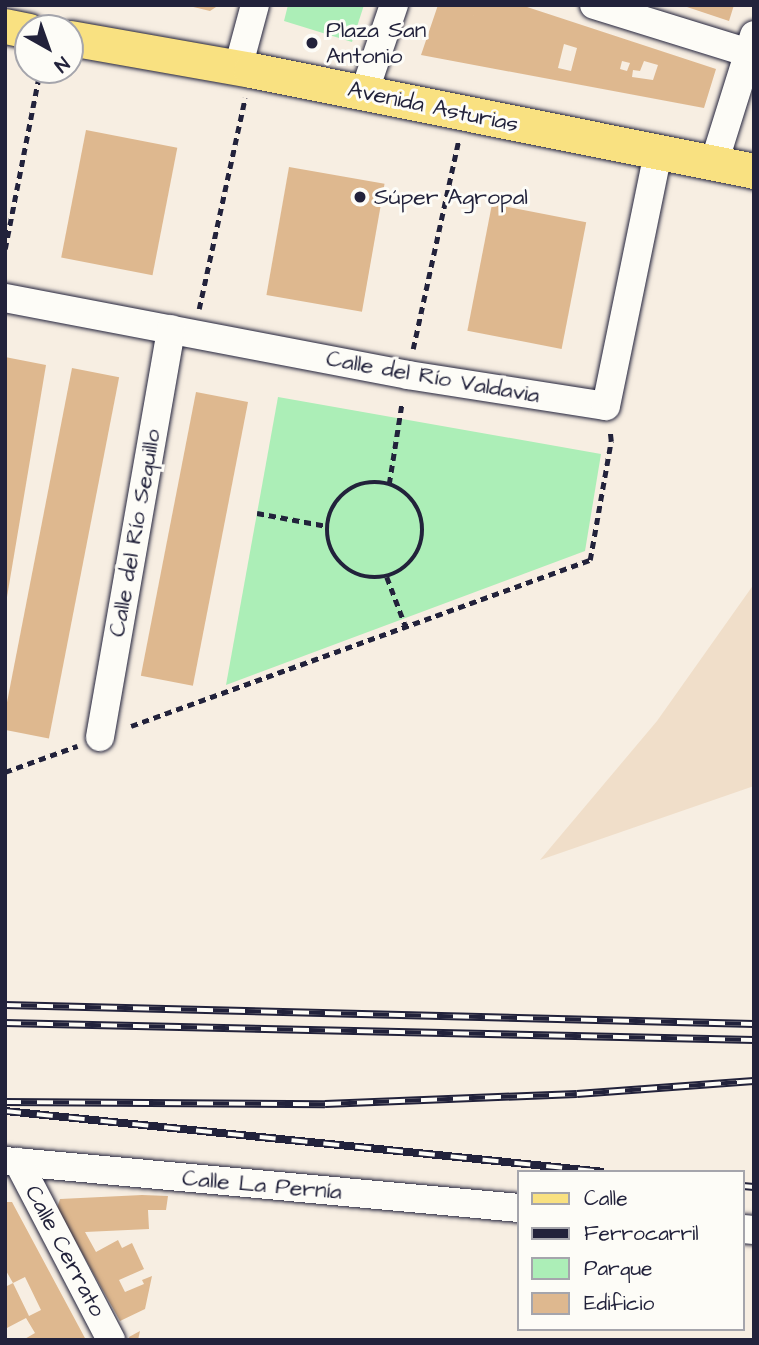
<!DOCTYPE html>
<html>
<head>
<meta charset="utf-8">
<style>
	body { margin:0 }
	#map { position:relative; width:759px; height:1345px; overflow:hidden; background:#f7eee2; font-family:"Architects Daughter",sans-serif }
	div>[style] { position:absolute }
	.built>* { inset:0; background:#f0dec9 }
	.green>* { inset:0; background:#aceeb7 }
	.building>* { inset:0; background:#deb88f; transform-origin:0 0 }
	.path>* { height:4.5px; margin-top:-2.25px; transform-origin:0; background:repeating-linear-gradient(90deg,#22223b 0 7px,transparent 0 12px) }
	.path>.ring { margin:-2.25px; padding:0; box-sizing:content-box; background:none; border:4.5px solid #22223b; border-radius:50% }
	.roads { filter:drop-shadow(0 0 2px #22223b) drop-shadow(0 0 2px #22223b) }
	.minor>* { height:28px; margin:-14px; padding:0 14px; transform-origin:14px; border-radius:14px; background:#fdfcf7 }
	.major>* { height:35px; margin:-17.5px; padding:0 17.5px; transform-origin:17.5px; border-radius:17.5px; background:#f9e181 }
	.rail>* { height:8px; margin-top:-4px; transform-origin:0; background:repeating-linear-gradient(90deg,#fdfcf7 0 16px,#22223b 0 32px); box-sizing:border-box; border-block:2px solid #22223b }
	.dots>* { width:19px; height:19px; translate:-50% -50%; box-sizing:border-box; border:4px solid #fdfcf7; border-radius:50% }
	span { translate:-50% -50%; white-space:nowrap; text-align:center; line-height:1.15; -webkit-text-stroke:6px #fdfcf7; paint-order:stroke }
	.poi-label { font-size:23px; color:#22223b }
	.left { translate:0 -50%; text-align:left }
	.street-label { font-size:23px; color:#22223b }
	.frame { position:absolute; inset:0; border:7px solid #22223b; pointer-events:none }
	.legend { position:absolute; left:517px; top:1170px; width:228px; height:161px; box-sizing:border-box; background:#fdfcf7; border:2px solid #a5a5ac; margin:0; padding:9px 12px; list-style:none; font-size:21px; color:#22223b }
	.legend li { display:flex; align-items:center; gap:14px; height:35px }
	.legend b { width:35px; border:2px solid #a5a5ac }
	.north { position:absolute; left:14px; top:14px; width:70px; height:70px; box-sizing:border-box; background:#fdfcf7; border:2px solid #a5a5ac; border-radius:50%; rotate:140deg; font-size:19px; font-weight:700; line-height:28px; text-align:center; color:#22223b }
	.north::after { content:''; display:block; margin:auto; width:24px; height:32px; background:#22223b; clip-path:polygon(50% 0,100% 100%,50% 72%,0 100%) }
</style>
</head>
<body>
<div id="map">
	<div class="built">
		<i style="clip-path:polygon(754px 584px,754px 786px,540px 860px,657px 721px)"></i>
	</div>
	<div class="green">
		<i style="clip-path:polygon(288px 5px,364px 5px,352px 42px,284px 21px)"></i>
		<i style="clip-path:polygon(278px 397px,601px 454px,585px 551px,226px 685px)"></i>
	</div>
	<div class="building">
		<i style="clip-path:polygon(185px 5px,219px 5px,210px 11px)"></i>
		<i style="clip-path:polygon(evenodd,438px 5px,521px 5px,716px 69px,704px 108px,421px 55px,438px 5px,564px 44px,577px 48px,571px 71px,558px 68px,564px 44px,438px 5px,622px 61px,630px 63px,627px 71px,620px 69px,622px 61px,438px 5px,644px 61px,658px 65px,653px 80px,632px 77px,633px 70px,640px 71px,644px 61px)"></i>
		<i style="clip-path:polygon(681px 5px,734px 5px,729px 21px)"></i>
		<i style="left:86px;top:130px;width:93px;height:130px;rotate:11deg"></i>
		<i style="left:289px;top:167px;width:97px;height:130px;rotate:10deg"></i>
		<i style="left:492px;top:204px;width:96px;height:129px;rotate:11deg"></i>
		<i style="clip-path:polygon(5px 357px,46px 365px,7px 597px,5px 597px)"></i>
		<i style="left:72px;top:368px;width:48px;height:368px;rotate:11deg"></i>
		<i style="left:196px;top:392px;width:53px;height:289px;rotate:11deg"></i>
		<i style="clip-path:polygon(142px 1195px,168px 1196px,166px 1210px,148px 1210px,149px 1229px,85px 1232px,96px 1252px,118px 1240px,122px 1248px,132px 1243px,144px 1269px,119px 1280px,125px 1292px,144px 1284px,142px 1280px,152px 1276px,145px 1309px,120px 1321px,57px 1208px,60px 1199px)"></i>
		<i style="clip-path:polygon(5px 1202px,12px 1202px,86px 1340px,23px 1340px,35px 1333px,26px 1318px,5px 1329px,5px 1287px,13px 1283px,29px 1316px,41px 1310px,25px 1277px,13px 1283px,5px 1269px)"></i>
		<i style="clip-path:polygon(140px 1331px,138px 1340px,130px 1340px,129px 1337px)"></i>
	</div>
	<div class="path">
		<i style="left:5px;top:249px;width:182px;rotate:-78.9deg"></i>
		<i style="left:199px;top:309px;width:216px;rotate:-77.7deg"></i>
		<i style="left:413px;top:349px;width:212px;rotate:-77.7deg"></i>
		<i class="ring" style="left:327px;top:482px;width:91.5px;height:91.5px"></i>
		<i style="left:389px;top:484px;width:83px;rotate:-81deg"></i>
		<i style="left:257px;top:513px;width:71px;rotate:10.5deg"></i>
		<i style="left:387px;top:577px;width:53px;rotate:69.2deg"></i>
		<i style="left:131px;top:726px;width:488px;rotate:-19.9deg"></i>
		<i style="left:590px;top:560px;width:121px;rotate:-80deg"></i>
		<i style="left:611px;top:441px;width:9px;rotate:-96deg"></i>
		<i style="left:5px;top:772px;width:77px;rotate:-19.9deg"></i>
	</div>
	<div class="roads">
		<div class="minor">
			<i style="left:594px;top:5px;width:162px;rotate:17.2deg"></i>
			<i style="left:238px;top:68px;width:65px;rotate:-74.9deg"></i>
			<i style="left:364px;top:93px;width:93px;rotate:-71.2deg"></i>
			<i style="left:714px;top:163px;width:134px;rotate:-72.6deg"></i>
			<i style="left:5px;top:298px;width:410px;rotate:10.8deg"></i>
			<i style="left:408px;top:375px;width:200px;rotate:8.9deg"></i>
			<i style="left:606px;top:406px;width:258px;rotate:-78.4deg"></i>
			<i style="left:100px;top:737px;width:414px;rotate:-80.1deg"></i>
			<i style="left:5px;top:1161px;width:516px;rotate:5.22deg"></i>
			<i style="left:18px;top:1162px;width:201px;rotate:62.4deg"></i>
			<i style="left:743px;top:1229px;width:11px;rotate:5deg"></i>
		</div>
		<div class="major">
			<i style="left:5px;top:26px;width:24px;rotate:12deg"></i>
			<i style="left:70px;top:38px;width:184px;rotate:10deg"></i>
			<i style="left:251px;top:70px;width:513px;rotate:11.35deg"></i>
		</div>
	</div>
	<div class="rail">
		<i style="left:5px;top:1005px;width:749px;rotate:1.45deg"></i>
		<i style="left:5px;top:1023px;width:749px;rotate:1.3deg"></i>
		<i style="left:5px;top:1102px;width:320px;rotate:0.4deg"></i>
		<i style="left:325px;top:1104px;width:252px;rotate:-2.3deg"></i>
		<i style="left:577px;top:1094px;width:177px;rotate:-4.2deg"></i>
		<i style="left:5px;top:1111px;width:602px;rotate:5.81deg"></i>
		<i style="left:743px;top:1186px;width:11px;rotate:5deg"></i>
	</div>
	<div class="dots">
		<i style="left:312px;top:43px;background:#22223b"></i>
		<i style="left:360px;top:197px;background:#22223b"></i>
	</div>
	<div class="poi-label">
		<span class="left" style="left:326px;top:43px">Plaza San<br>Antonio</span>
		<span class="left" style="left:374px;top:197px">Súper Agropal</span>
	</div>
	<div class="street-label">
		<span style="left:433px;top:107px;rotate:12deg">Avenida Asturias</span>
		<span style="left:433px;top:377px;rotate:10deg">Calle del Río Valdavia</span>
		<span style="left:135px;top:533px;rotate:-80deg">Calle del Río Sequillo</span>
		<span style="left:262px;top:1185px;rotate:5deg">Calle La Pernía</span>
		<span style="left:65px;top:1251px;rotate:62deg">Calle Cerrato</span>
	</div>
	<div class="frame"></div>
	<ul class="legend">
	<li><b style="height:9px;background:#f9e181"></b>Calle</li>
	<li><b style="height:9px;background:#22223b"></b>Ferrocarril</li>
	<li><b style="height:19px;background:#aceeb7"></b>Parque</li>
	<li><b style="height:19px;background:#deb88f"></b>Edificio</li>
	</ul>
	<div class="north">N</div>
</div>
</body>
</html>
